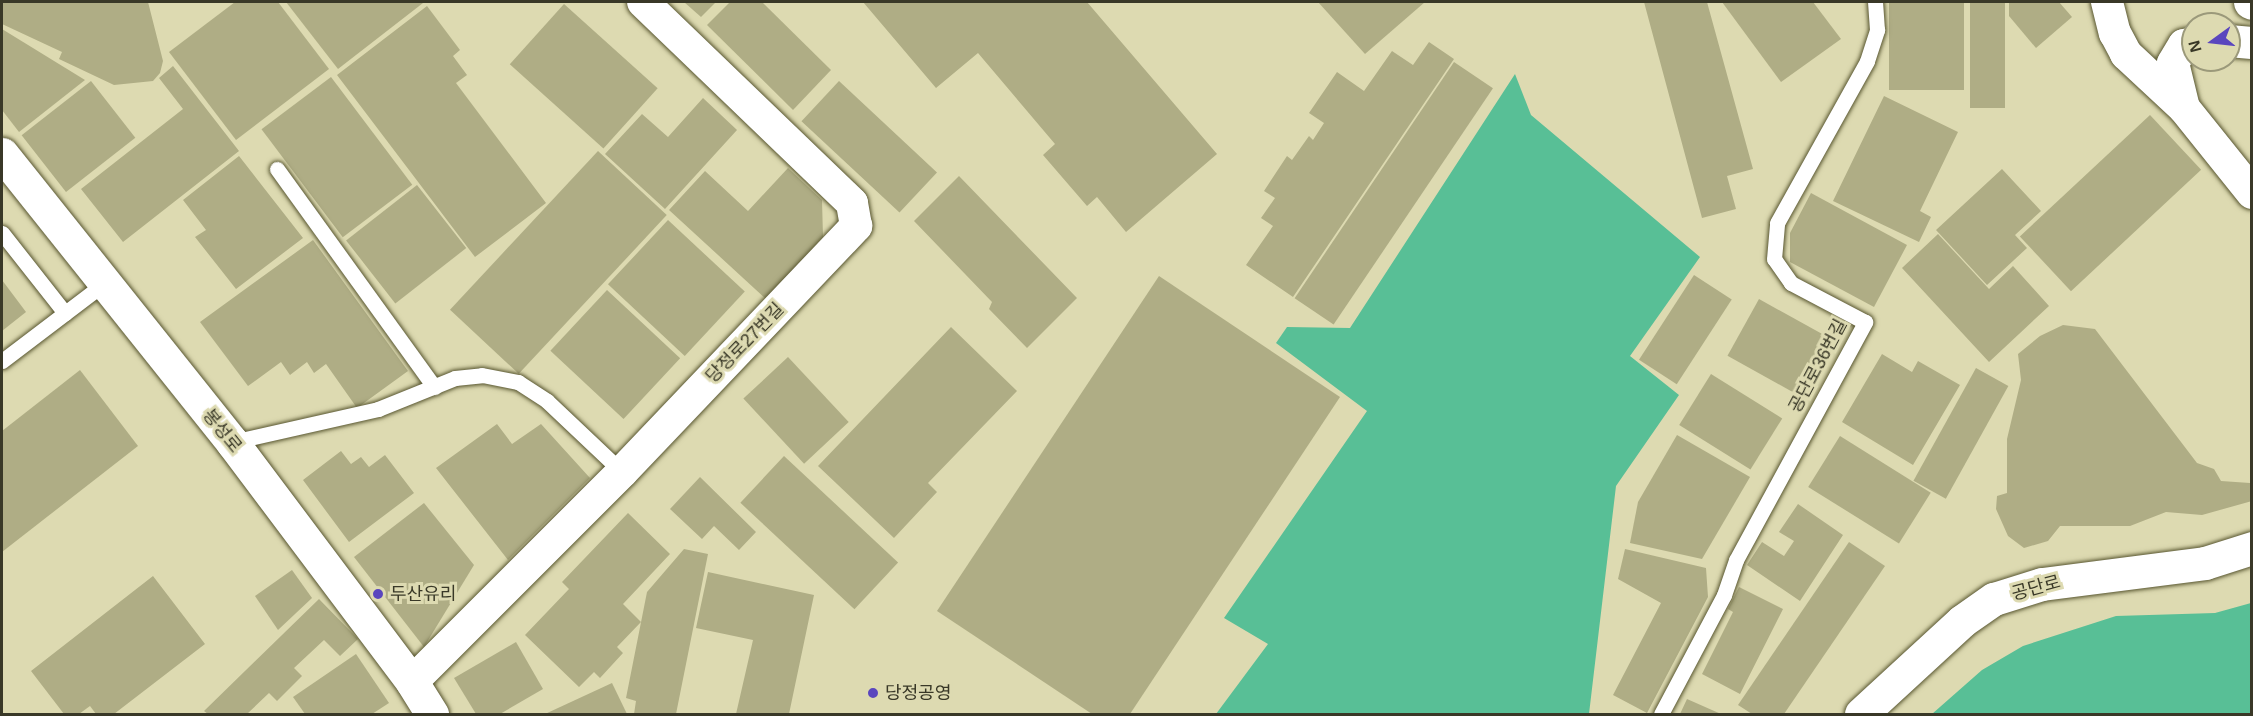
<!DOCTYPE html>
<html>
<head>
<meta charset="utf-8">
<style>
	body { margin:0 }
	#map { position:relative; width:2253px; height:716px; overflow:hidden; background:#dddab1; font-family:Arial,"Noto Sans KR",sans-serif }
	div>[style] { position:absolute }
	.green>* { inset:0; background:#58bf96 }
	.building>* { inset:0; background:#afad85; transform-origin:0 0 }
	.roads { filter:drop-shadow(0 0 2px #585630) drop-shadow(0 0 2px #585630) }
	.lane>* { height:15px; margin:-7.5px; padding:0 7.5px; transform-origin:7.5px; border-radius:7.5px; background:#fff }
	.street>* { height:32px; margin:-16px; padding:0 16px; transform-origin:16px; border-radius:16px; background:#fff }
	.secondary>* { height:33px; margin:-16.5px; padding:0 16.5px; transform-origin:16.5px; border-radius:16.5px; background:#fff }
	.dots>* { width:16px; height:16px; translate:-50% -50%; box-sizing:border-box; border:3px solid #dddab1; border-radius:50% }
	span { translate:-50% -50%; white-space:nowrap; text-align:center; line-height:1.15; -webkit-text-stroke:6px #dddab1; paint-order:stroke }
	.street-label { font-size:18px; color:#393827 }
	.poi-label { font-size:18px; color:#393827 }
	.left { translate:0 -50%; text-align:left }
	.frame { position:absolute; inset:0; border:3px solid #393827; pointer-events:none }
	.north { position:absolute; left:2181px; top:12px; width:60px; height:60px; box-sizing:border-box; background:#dddab1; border:2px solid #9b997a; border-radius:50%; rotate:255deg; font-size:16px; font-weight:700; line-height:24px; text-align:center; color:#393827 }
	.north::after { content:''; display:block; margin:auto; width:21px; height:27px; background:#5a46be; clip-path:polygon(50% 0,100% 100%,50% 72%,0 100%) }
</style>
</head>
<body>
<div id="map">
	<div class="green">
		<i style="clip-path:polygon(1515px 74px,1531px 115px,1700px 257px,1630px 356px,1679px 395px,1616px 486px,1589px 714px,1216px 714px,1268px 644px,1224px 618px,1367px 411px,1276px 343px,1287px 327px,1350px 328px)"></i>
		<i style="clip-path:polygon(2251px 603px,2251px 714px,1932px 714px,1982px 670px,2023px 646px,2116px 616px,2215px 613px)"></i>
	</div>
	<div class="building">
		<i style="clip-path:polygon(2px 2px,148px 2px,163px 61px,160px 73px,153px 81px,114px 85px,59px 59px,62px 52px,2px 24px)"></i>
		<i style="clip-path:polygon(235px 2px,278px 2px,329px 69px,236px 140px,169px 52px)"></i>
		<i style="clip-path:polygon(286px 2px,421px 2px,423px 3px,338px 69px)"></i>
		<i style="clip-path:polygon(684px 2px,716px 2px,701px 17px)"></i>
		<i style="clip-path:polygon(730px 2px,762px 2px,831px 70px,793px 110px,707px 25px)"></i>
		<i style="clip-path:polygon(863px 2px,1087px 2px,1217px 154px,1126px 232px,1097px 197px,1087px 206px,1043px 155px,1055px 144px,978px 53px,936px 88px)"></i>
		<i style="clip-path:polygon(1318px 2px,1425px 2px,1365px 54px)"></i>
		<i style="clip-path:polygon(1644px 2px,1707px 2px,1753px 169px,1727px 176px,1736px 209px,1702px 218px)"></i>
		<i style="clip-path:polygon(1722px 2px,1813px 2px,1841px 39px,1781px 82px)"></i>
		<i style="left:1889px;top:2px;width:75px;height:88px"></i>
		<i style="left:1970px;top:2px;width:35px;height:106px"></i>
		<i style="clip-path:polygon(2009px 2px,2059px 2px,2072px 17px,2036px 48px,2009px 16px)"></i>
		<i style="left:564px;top:4px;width:126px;height:81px;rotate:42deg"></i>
		<i style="clip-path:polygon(427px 6px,460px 50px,453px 56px,467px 75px,456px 83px,546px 203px,475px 257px,337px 75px)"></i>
		<i style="clip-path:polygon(2px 29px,85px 80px,19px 132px,2px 110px)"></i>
		<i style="clip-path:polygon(1429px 42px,1454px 59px,1293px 297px,1246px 265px,1273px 226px,1261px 218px,1275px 198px,1264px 191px,1287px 156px,1292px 160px,1309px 136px,1313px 140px,1324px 123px,1309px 113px,1337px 72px,1364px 91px,1392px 51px,1413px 65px)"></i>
		<i style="left:1454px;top:62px;width:47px;height:285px;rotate:34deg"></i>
		<i style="clip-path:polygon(173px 66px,239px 151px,123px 242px,81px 189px,183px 109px,159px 78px)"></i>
		<i style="left:331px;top:77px;width:135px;height:87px;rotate:53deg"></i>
		<i style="left:91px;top:81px;width:72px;height:88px;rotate:52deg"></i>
		<i style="left:839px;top:81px;width:134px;height:55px;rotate:43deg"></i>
		<i style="clip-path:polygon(1884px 96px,1958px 132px,1920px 211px,1931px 217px,1919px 242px,1833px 201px)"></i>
		<i style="clip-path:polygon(703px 98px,737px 130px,665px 209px,605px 154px,642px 114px,668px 137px)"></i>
		<i style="left:2150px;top:115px;width:75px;height:178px;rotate:47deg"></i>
		<i style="left:598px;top:151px;width:94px;height:217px;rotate:43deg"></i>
		<i style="clip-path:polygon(239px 156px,303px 238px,236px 289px,195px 237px,206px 230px,183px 200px)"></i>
		<i style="clip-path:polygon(788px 168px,822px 200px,823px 237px,766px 299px,669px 210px,705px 171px,748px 211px)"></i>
		<i style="clip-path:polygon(2002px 169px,2041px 211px,2015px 235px,2027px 248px,1987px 285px,1936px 230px)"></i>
		<i style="clip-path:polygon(959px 176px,1077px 298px,1027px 348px,989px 309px,992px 302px,914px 221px)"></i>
		<i style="left:417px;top:185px;width:80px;height:90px;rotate:52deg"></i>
		<i style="clip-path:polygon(1811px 193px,1907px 245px,1874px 307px,1790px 262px,1790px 233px)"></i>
		<i style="left:668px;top:220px;width:105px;height:88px;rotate:43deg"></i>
		<i style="clip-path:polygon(1938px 234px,1989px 289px,2013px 266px,2049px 306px,1989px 362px,1902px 268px)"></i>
		<i style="clip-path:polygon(313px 240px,408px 371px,357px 408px,326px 364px,314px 373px,307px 362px,290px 375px,281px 362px,248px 386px,200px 322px)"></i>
		<i style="left:1694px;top:275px;width:45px;height:101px;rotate:33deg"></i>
		<i style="clip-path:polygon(1159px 276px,1340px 397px,1130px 714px,1092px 714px,937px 611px)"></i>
		<i style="clip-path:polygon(2px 280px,26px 312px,2px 331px)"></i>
		<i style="left:607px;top:290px;width:100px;height:83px;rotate:43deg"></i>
		<i style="left:1759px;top:299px;width:79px;height:65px;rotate:29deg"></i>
		<i style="clip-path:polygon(2063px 325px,2095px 329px,2197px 463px,2214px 469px,2221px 481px,2250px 483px,2252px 501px,2202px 515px,2166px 512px,2130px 526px,2060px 526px,2048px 541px,2024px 548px,2008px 536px,1996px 509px,1997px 496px,2007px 493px,2007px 439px,2021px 380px,2018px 354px,2040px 336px)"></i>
		<i style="clip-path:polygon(951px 327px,1017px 391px,928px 483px,937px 492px,894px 538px,818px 466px)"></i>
		<i style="clip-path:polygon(1882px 354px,1912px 372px,1918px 361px,1960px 385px,1913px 465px,1842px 422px)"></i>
		<i style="left:788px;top:357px;width:89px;height:61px;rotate:47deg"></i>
		<i style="left:1976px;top:368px;width:37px;height:129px;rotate:29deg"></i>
		<i style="clip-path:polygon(80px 370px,138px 446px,2px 552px,2px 431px)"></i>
		<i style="left:1711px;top:374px;width:84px;height:60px;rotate:32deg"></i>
		<i style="clip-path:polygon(497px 424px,512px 444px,541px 424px,590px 478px,508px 560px,436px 468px)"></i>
		<i style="clip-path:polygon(1677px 435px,1750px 477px,1702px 559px,1630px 543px,1638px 502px)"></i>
		<i style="left:1840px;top:436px;width:107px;height:60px;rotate:32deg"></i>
		<i style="clip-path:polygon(341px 451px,351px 464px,361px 457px,369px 467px,385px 455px,414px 493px,349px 542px,303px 480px)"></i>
		<i style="left:784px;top:456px;width:156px;height:64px;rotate:43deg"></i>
		<i style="clip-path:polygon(700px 477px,756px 532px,739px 550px,714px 526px,702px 539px,670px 509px)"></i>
		<i style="clip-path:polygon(424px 503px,474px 565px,424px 647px,354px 557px)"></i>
		<i style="clip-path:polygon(1798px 504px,1843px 535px,1800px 601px,1747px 565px,1762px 542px,1784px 556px,1794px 541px,1779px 532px)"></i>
		<i style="clip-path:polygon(628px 513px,670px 554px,623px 604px,641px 622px,617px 647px,623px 653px,600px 678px,594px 672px,579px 687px,525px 635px,569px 589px,562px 582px)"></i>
		<i style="clip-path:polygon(1849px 542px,1885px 566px,1784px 714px,1752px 714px,1738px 705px)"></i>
		<i style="clip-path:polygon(684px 549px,708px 554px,676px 714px,634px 714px,636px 701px,626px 698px,647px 592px)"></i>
		<i style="clip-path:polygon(1625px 549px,1706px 568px,1708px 597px,1647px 713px,1613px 695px,1661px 603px,1618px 579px)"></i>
		<i style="clip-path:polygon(292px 570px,312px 598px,278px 630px,255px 596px)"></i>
		<i style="clip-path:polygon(708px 572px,814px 595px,789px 714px,736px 714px,753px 640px,696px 628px)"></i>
		<i style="clip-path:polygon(153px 576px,205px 644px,114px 714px,96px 714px,90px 706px,79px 714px,64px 714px,31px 671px)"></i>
		<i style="clip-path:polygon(1739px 587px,1783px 609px,1740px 694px,1702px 674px,1733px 612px,1728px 609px)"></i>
		<i style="clip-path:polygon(319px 599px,358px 639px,340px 656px,324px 640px,294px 668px,302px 676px,277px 701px,269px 693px,247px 714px,208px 714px,204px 711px)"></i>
		<i style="clip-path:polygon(516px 642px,543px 689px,500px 714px,476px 714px,454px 678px)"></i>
		<i style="clip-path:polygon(356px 654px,389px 703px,372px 714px,305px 714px,293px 697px)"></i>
		<i style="clip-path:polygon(612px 683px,627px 714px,545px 714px)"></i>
		<i style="clip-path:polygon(1687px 699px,1721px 714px,1680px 714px)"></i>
	</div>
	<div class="roads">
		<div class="lane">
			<i style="left:277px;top:169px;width:269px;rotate:54.2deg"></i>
			<i style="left:2px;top:233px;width:102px;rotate:51.8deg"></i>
			<i style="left:2px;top:361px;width:126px;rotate:-37.2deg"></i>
			<i style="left:232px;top:442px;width:150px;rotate:-12.7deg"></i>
			<i style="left:378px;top:409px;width:83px;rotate:-21.9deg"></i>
			<i style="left:455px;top:378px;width:27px;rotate:-6deg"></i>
			<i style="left:482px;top:375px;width:37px;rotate:11deg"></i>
			<i style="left:518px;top:382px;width:35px;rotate:33deg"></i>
			<i style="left:547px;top:401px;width:103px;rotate:43.4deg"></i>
			<i style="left:1661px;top:714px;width:135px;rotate:-62.1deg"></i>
			<i style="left:1724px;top:595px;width:37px;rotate:-71deg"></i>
			<i style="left:1736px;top:560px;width:271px;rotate:-61.5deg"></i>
			<i style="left:1865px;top:322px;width:84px;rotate:-152.2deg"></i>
			<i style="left:1791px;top:283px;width:29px;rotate:-125deg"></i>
			<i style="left:1774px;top:259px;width:36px;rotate:-85deg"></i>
			<i style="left:1777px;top:223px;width:185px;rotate:-60.9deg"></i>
			<i style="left:1867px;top:61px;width:33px;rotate:-72deg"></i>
			<i style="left:1877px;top:30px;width:28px;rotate:-94deg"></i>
		</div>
		<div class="street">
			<i style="left:2107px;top:2px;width:32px;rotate:76deg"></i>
			<i style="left:2115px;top:33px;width:24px;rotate:62deg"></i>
			<i style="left:2126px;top:54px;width:79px;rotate:43deg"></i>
			<i style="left:2184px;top:108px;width:109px;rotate:51.3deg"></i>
			<i style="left:2229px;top:41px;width:23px;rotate:5deg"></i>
			<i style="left:2184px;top:108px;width:46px;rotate:-103.7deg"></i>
			<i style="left:2173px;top:63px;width:21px;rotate:-59deg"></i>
			<i style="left:2184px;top:45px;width:9px;rotate:-13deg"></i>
			<i style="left:412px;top:682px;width:297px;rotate:-45deg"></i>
			<i style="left:622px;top:472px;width:340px;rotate:-46.4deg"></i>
			<i style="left:856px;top:226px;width:23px;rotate:-100deg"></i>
			<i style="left:852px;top:203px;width:290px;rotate:-136.1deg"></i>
		</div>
		<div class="secondary">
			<i style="left:2250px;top:2px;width:2px;rotate:27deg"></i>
			<i style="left:2px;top:154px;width:369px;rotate:51.4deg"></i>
			<i style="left:232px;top:442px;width:300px;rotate:53.1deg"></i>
			<i style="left:412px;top:682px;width:38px;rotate:58deg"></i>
			<i style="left:1861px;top:714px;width:137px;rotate:-42.6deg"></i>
			<i style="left:1962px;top:621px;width:39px;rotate:-35deg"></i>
			<i style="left:1994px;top:599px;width:50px;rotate:-17.4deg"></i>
			<i style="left:2042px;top:584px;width:164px;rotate:-7.3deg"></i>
			<i style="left:2205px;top:563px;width:49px;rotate:-17.7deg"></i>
		</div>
	</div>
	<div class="dots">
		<i style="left:378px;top:594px;background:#5a46be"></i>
		<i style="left:873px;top:693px;background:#5a46be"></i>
	</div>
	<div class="street-label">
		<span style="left:745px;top:343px;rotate:-46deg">당정로27번길</span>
		<span style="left:1818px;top:366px;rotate:-62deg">공단로36번길</span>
		<span style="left:222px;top:431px;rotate:51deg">봉성로</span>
		<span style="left:2036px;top:588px;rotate:-15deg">공단로</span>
	</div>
	<div class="poi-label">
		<span class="left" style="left:390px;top:594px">두산유리</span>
		<span class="left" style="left:885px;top:693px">당정공영</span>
	</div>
	<div class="frame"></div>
	<div class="north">N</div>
</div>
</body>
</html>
